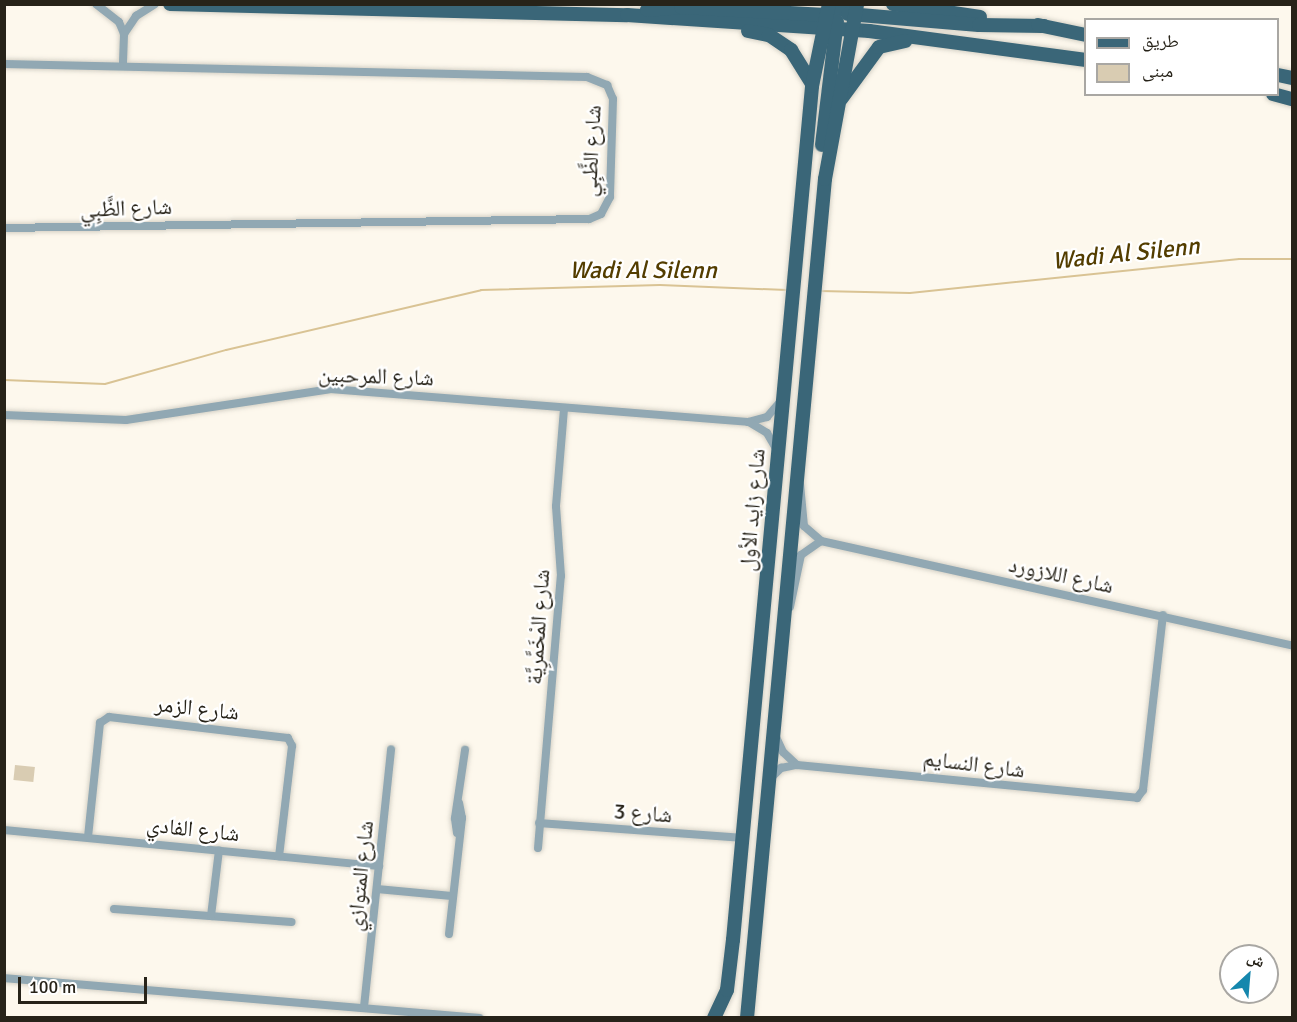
<!DOCTYPE html>
<html>
<head>
<meta charset="utf-8">
<style>
	body { margin:0 }
	#map { position:relative; width:1297px; height:1022px; overflow:hidden; background:#fdf8ed; font-family:Signika,"Noto Naskh Arabic",sans-serif }
	div>[style] { position:absolute }
	.stream>* { height:2px; margin:-1px; padding:0 1px; transform-origin:1px; border-radius:1px; background:#d9c394 }
	.building>* { inset:0; background:#d9ccb2; transform-origin:0 0 }
	.roads { filter:drop-shadow(0 0 2px #d6d2c7) drop-shadow(0 0 2px #d6d2c7) }
	.street>* { height:8px; margin:-4px; padding:0 4px; transform-origin:4px; border-radius:4px; background:#91a8b3 }
	.primary>* { height:14px; margin:-7px; padding:0 7px; transform-origin:7px; border-radius:7px; background:#3a6678 }
	span { translate:-50% -50%; white-space:nowrap; text-align:center; line-height:1.15; -webkit-text-stroke:4.5px #fff; paint-order:stroke }
	.street-label { font-size:22px; color:#272319 }
	.water-label { font-size:24px; color:#533d00; font-style:italic }
	.frame { position:absolute; inset:0; border:6px solid #272319; pointer-events:none }
	.legend { position:absolute; left:1084px; top:18px; width:195px; height:78px; box-sizing:border-box; background:#fff; border:2px solid #a9a7a3; margin:0; padding:8px 10px; list-style:none; font-size:18px; color:#272319 }
	.legend li { display:flex; align-items:center; gap:12px; height:30px }
	.legend b { width:30px; border:2px solid #a9a7a3 }
	.north { position:absolute; left:1219px; top:944px; width:60px; height:60px; box-sizing:border-box; background:#fff; border:2px solid #a9a7a3; border-radius:50%; rotate:26deg; font-size:16px; font-weight:700; line-height:24px; text-align:center; color:#272319 }
	.north::after { content:''; display:block; margin:auto; width:21px; height:27px; background:#1587ad; clip-path:polygon(50% 0,100% 100%,50% 72%,0 100%) }
	.scale { position:absolute; left:18px; top:977px; width:129px; height:27px; box-sizing:border-box; border:3px solid #272319; border-top:0; padding-left:8px; font-size:18px; line-height:21px; white-space:nowrap; color:#272319; -webkit-text-stroke:4px #fff; paint-order:stroke }
</style>
</head>
<body>
<div id="map">
	<div class="stream">
		<i style="left:820px;top:291px;width:90px;rotate:1.3deg"></i>
		<i style="left:910px;top:293px;width:331px;rotate:-5.9deg"></i>
		<i style="left:1239px;top:259px;width:53px"></i>
		<i style="left:4px;top:380px;width:101px;rotate:2.3deg"></i>
		<i style="left:105px;top:384px;width:126px;rotate:-15.7deg"></i>
		<i style="left:226px;top:350px;width:262px;rotate:-13.2deg"></i>
		<i style="left:481px;top:290px;width:179px;rotate:-1.6deg"></i>
		<i style="left:660px;top:285px;width:127px;rotate:2.3deg"></i>
	</div>
	<div class="building">
		<i style="left:15px;top:765px;width:20px;height:15px;rotate:6deg"></i>
	</div>
	<div class="roads">
		<div class="street">
			<i style="left:96px;top:4px;width:29px;rotate:38deg"></i>
			<i style="left:119px;top:22px;width:13px;rotate:67deg"></i>
			<i style="left:124px;top:34px;width:31px;rotate:92deg"></i>
			<i style="left:124px;top:34px;width:22px;rotate:-56deg"></i>
			<i style="left:136px;top:16px;width:22px;rotate:-32deg"></i>
			<i style="left:4px;top:64px;width:583px;rotate:1.28deg"></i>
			<i style="left:587px;top:77px;width:22px;rotate:22deg"></i>
			<i style="left:607px;top:85px;width:15px;rotate:67deg"></i>
			<i style="left:613px;top:99px;width:98px;rotate:91.8deg"></i>
			<i style="left:610px;top:197px;width:19px;rotate:118deg"></i>
			<i style="left:601px;top:214px;width:13px;rotate:157deg"></i>
			<i style="left:589px;top:219px;width:585px;rotate:179.12deg"></i>
			<i style="left:4px;top:415px;width:122px;rotate:2.3deg"></i>
			<i style="left:126px;top:420px;width:206px;rotate:-8.6deg"></i>
			<i style="left:330px;top:389px;width:419px;rotate:4.5deg"></i>
			<i style="left:748px;top:422px;width:20px;rotate:-15deg"></i>
			<i style="left:767px;top:417px;width:21px;rotate:-49deg"></i>
			<i style="left:749px;top:422px;width:21px;rotate:31deg"></i>
			<i style="left:767px;top:433px;width:20px;rotate:60deg"></i>
			<i style="left:800px;top:484px;width:42px;rotate:84.6deg"></i>
			<i style="left:804px;top:526px;width:23px;rotate:41deg"></i>
			<i style="left:821px;top:541px;width:482px;rotate:12.5deg"></i>
			<i style="left:790px;top:607px;width:53px;rotate:-78.1deg"></i>
			<i style="left:801px;top:555px;width:24px;rotate:-35deg"></i>
			<i style="left:776px;top:737px;width:17px;rotate:65deg"></i>
			<i style="left:783px;top:752px;width:19px;rotate:43deg"></i>
			<i style="left:770px;top:779px;width:16px;rotate:-45deg"></i>
			<i style="left:781px;top:768px;width:16px;rotate:-11deg"></i>
			<i style="left:797px;top:765px;width:342px;rotate:5.5deg"></i>
			<i style="left:1137px;top:798px;width:10px;rotate:-53deg"></i>
			<i style="left:1143px;top:790px;width:176px;rotate:-83.5deg"></i>
			<i style="left:539px;top:823px;width:205px;rotate:4.2deg"></i>
			<i style="left:4px;top:830px;width:377px;rotate:5.5deg"></i>
			<i style="left:457px;top:833px;width:15px;rotate:-98deg"></i>
			<i style="left:455px;top:818px;width:69px;rotate:-81.6deg"></i>
			<i style="left:88px;top:837px;width:115px;rotate:-84deg"></i>
			<i style="left:100px;top:723px;width:11px;rotate:-34deg"></i>
			<i style="left:109px;top:717px;width:180px;rotate:6.7deg"></i>
			<i style="left:288px;top:738px;width:9px;rotate:63deg"></i>
			<i style="left:292px;top:746px;width:111px;rotate:96.7deg"></i>
			<i style="left:538px;top:848px;width:273px;rotate:-85.2deg"></i>
			<i style="left:561px;top:576px;width:70px;rotate:-94.1deg"></i>
			<i style="left:556px;top:506px;width:98px;rotate:-85.3deg"></i>
			<i style="left:377px;top:889px;width:75px;rotate:5.3deg"></i>
			<i style="left:114px;top:909px;width:178px;rotate:4.2deg"></i>
			<i style="left:211px;top:916px;width:66px;rotate:-83.1deg"></i>
			<i style="left:449px;top:934px;width:117px;rotate:-83.6deg"></i>
			<i style="left:462px;top:818px;width:15px;rotate:-101deg"></i>
			<i style="left:4px;top:978px;width:477px;rotate:4.8deg"></i>
			<i style="left:364px;top:1007px;width:259px;rotate:-84deg"></i>
		</div>
		<div class="primary">
			<i style="left:170px;top:4px;width:457px;rotate:1.4deg"></i>
			<i style="left:627px;top:15px;width:243px;rotate:3.8deg"></i>
			<i style="left:869px;top:31px;width:219px;rotate:7.6deg"></i>
			<i style="left:893px;top:4px;width:88px;rotate:8.5deg"></i>
			<i style="left:647px;top:10px;width:34px;rotate:-5deg"></i>
			<i style="left:681px;top:7px;width:145px;rotate:3.2deg"></i>
			<i style="left:826px;top:15px;width:30px;rotate:-21deg"></i>
			<i style="left:848px;top:14px;width:131px;rotate:4.8deg"></i>
			<i style="left:979px;top:25px;width:65px;rotate:0.9deg"></i>
			<i style="left:1038px;top:25px;width:49px;rotate:11.8deg"></i>
			<i style="left:748px;top:31px;width:21px;rotate:11deg"></i>
			<i style="left:769px;top:35px;width:27px;rotate:34deg"></i>
			<i style="left:791px;top:50px;width:40px;rotate:58deg"></i>
			<i style="left:1278px;top:75px;width:14px;rotate:12deg"></i>
			<i style="left:1273px;top:94px;width:20px;rotate:15deg"></i>
			<i style="left:841px;top:99px;width:64px;rotate:-53.8deg"></i>
			<i style="left:879px;top:47px;width:27px;rotate:-13deg"></i>
			<i style="left:822px;top:145px;width:125px;rotate:-83.1deg"></i>
			<i style="left:714px;top:1018px;width:31px;rotate:-65deg"></i>
			<i style="left:727px;top:990px;width:50px;rotate:-83.2deg"></i>
			<i style="left:733px;top:940px;width:858px;rotate:-84.71deg"></i>
			<i style="left:812px;top:86px;width:84px;rotate:-78.3deg"></i>
			<i style="left:747px;top:1018px;width:843px;rotate:-84.69deg"></i>
			<i style="left:825px;top:179px;width:178px;rotate:-79.6deg"></i>
		</div>
	</div>
	<div class="street-label">
		<span style="left:591px;top:151px;rotate:-87deg">شارع الظَّبِي</span>
		<span style="left:126px;top:208px;rotate:-2deg">شارع الظَّبِي</span>
		<span style="left:376px;top:376px;rotate:2deg">شارع المرحبين</span>
		<span style="left:752px;top:510px;rotate:-85deg">شارع زايد الأول</span>
		<span style="left:1061px;top:575px;rotate:12deg">شارع اللازورد</span>
		<span style="left:538px;top:627px;rotate:-86deg">شارع المْخَمَّرِيَّة</span>
		<span style="left:197px;top:708px;rotate:6deg">شارع الزمر</span>
		<span style="left:974px;top:764px;rotate:7deg">شارع النسايم</span>
		<span style="left:643px;top:813px;rotate:4deg">شارع 3</span>
		<span style="left:193px;top:829px;rotate:6deg">شارع الفادي</span>
		<span style="left:360px;top:876px;rotate:-84deg">شارع المتوازي</span>
	</div>
	<div class="water-label">
		<span style="left:1126px;top:254px;rotate:-6deg">Wadi Al Silenn</span>
		<span style="left:643px;top:271px">Wadi Al Silenn</span>
	</div>
	<div class="frame"></div>
	<ul class="legend">
	<li><b style="height:8px;background:#3a6678"></b>طريق</li>
	<li><b style="height:16px;background:#d9ccb2"></b>مبنى</li>
	</ul>
	<div class="north">ش</div>
	<div class="scale">100 m</div>
</div>
</body>
</html>
